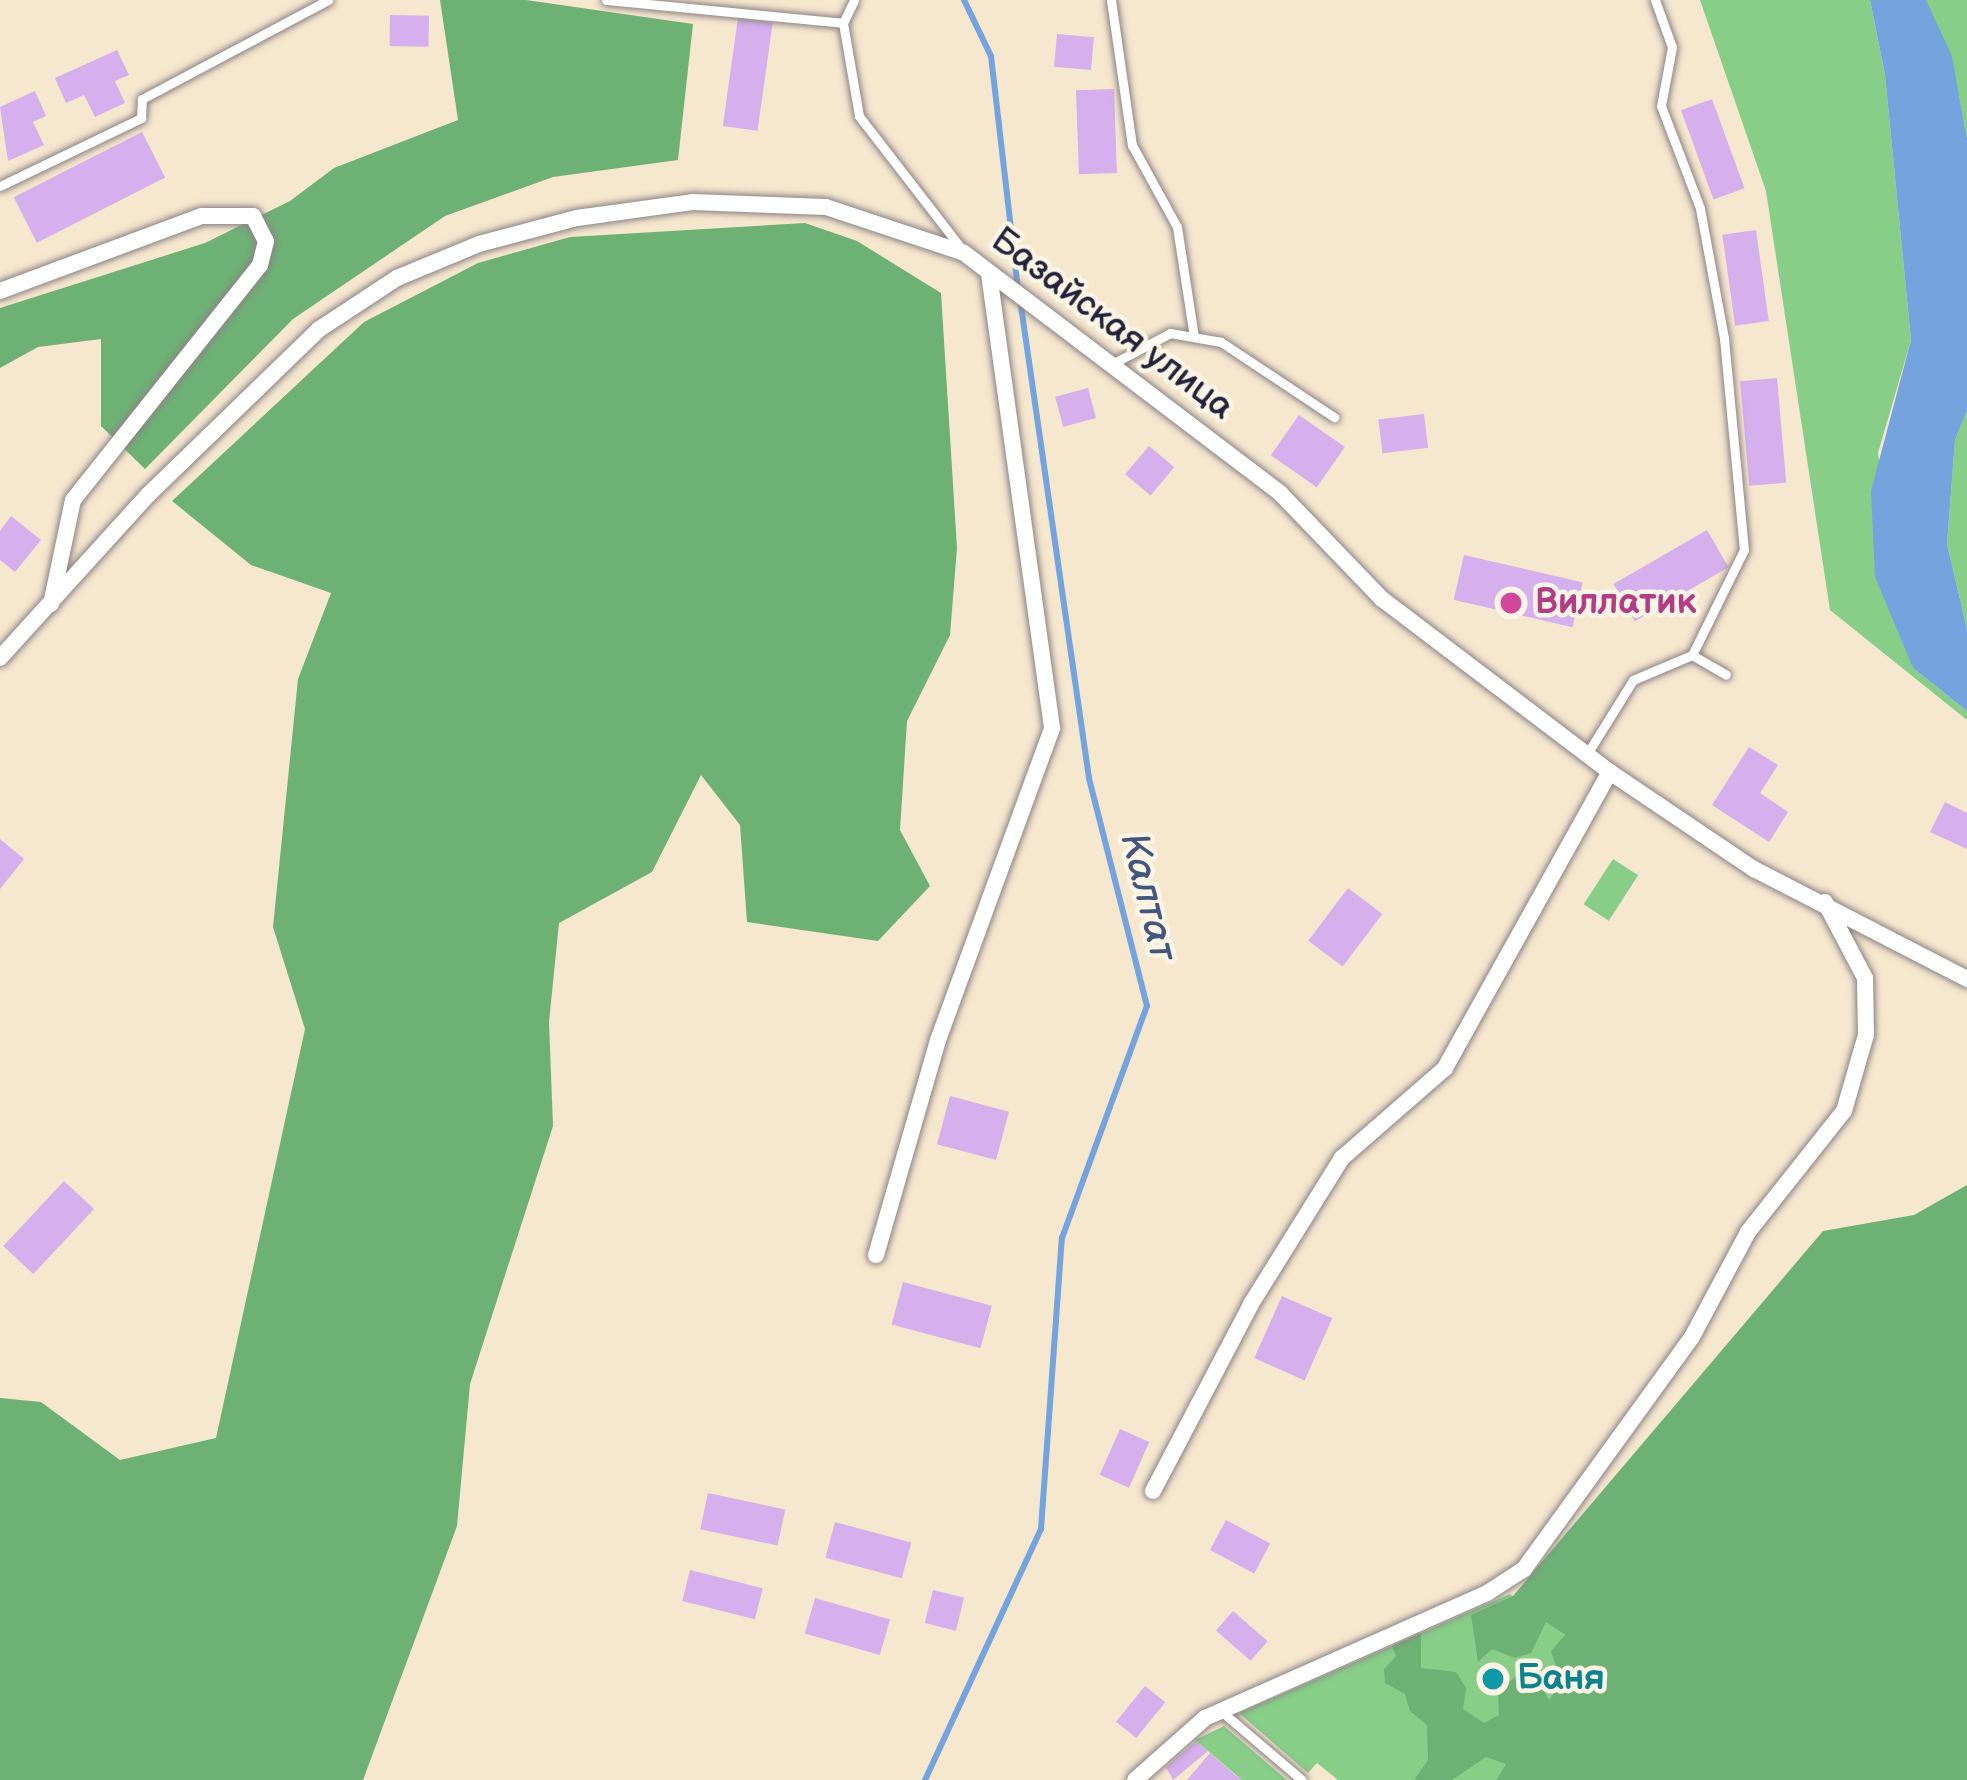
<!DOCTYPE html>
<html>
<head>
<meta charset="utf-8">
<style>
	body { margin:0 }
	#map { position:relative; width:1967px; height:1780px; overflow:hidden; background:#f6e7cf; font-family:"Balsamiq Sans",sans-serif }
	div>[style] { position:absolute }
	.green>* { inset:0; background:#88ce89; transform-origin:0 0 }
	.forest>* { inset:0; background:#6eb175 }
	.water>* { inset:0; background:#74a3dd }
	.stream>* { height:6px; margin:-3px; padding:0 3px; transform-origin:3px; border-radius:3px; background:#74a3dd }
	.building>* { inset:0; background:#d5b0ec; transform-origin:0 0 }
	.roads { filter:drop-shadow(0 0 3px #8c8485) drop-shadow(0 0 3px #8c8485) }
	.service>* { height:9px; margin:-4.5px; padding:0 4.5px; transform-origin:4.5px; border-radius:4.5px; background:#fff }
	.minor>* { height:16px; margin:-8px; padding:0 8px; transform-origin:8px; border-radius:8px; background:#fff }
	.dots>* { width:33px; height:33px; translate:-50% -50%; box-sizing:border-box; border:6px solid #fcf5e5; border-radius:50% }
	span { translate:-50% -50%; white-space:nowrap; text-align:center; line-height:1.15; -webkit-text-stroke:9px #fcf5e5; paint-order:stroke }
	.street-label { font-size:36px; color:#22223b }
	.hotel-label { font-size:36px; color:#b23c85; font-weight:700 }
	.left { translate:0 -50%; text-align:left }
	.culture-label { font-size:36px; color:#0d838f; font-weight:700 }
	.water-label { font-size:39px; color:#43567c; font-style:italic }
</style>
</head>
<body>
<div id="map">
	<div class="green">
		<i style="clip-path:polygon(1700px 0,1870px 0,1885px 75px,1911px 340px,1878px 453px,1913px 668px,1967px 711px,1967px 720px,1830px 610px,1766px 191px)"></i>
		<i style="clip-path:polygon(1925px 0,1967px 0,1967px 140px,1959px 95px)"></i>
		<i style="clip-path:polygon(1967px 411px,1967px 629px,1947px 544px,1955px 440px)"></i>
		<i style="left:1613px;top:859px;width:30px;height:54px;rotate:33deg"></i>
		<i style="clip-path:polygon(1510px 1594px,1583px 1649px,1496px 1780px,1338px 1780px,1317px 1763px,1308px 1773px,1239px 1713px)"></i>
		<i style="clip-path:polygon(1224px 1726px,1287px 1780px,1242px 1780px,1195px 1740px)"></i>
	</div>
	<div class="forest">
		<i style="clip-path:polygon(440px 0,526px 0,693px 24px,678px 160px,553px 177px,445px 216px,293px 319px,145px 469px,101px 426px,101px 339px,38px 347px,0 368px,0 308px,205px 243px,290px 201px,334px 168px,458px 120px)"></i>
		<i style="clip-path:polygon(805px 223px,857px 241px,941px 293px,957px 548px,950px 635px,907px 721px,900px 830px,930px 886px,878px 941px,747px 922px,740px 825px,701px 775px,652px 872px,559px 923px,549px 1022px,553px 1126px,470px 1384px,457px 1526px,363px 1780px,0 1780px,0 1398px,41px 1402px,120px 1460px,216px 1438px,305px 1029px,273px 927px,298px 679px,331px 593px,251px 565px,172px 501px,364px 322px,478px 263px,570px 237px)"></i>
		<i style="clip-path:polygon(1967px 1185px,1967px 1780px,1496px 1780px,1506px 1764px,1486px 1757px,1452px 1780px,1414px 1780px,1428px 1760px,1427px 1725px,1410px 1711px,1405px 1694px,1385px 1683px,1384px 1669px,1396px 1656px,1392px 1646px,1421px 1633px,1421px 1668px,1456px 1672px,1466px 1688px,1463px 1709px,1484px 1723px,1499px 1715px,1498px 1692px,1516px 1676px,1539px 1682px,1549px 1700px,1561px 1682px,1551px 1651px,1565px 1635px,1546px 1622px,1531px 1653px,1515px 1658px,1492px 1649px,1478px 1662px,1471px 1615px,1513px 1596px,1823px 1231px,1914px 1215px)"></i>
	</div>
	<div class="water">
		<i style="clip-path:polygon(1870px 0,1926px 0,1952px 56px,1967px 139px,1967px 411px,1955px 440px,1947px 544px,1967px 629px,1967px 711px,1913px 668px,1875px 577px,1871px 491px,1911px 340px,1885px 75px)"></i>
	</div>
	<div class="stream">
		<i style="left:964px;top:0;width:62px;rotate:64.3deg"></i>
		<i style="left:991px;top:56px;width:235px;rotate:83.4deg"></i>
		<i style="left:925px;top:1780px;width:277px;rotate:-65.2deg"></i>
		<i style="left:1041px;top:1529px;width:292px;rotate:-85.9deg"></i>
		<i style="left:1062px;top:1238px;width:247px;rotate:-69.9deg"></i>
		<i style="left:1147px;top:1006px;width:235px;rotate:-104.3deg"></i>
		<i style="left:1089px;top:778px;width:481px;rotate:-98.2deg"></i>
	</div>
	<div class="building">
		<i style="left:390px;top:15px;width:39px;height:31px;rotate:1deg"></i>
		<i style="left:738px;top:18px;width:35px;height:109px;rotate:8deg"></i>
		<i style="left:1057px;top:34px;width:37px;height:33px;rotate:5deg"></i>
		<i style="clip-path:polygon(117px 50px,129px 75px,115px 81px,125px 103px,95px 117px,84px 95px,66px 103px,55px 78px)"></i>
		<i style="left:1114px;top:89px;width:84px;height:38px;rotate:88deg"></i>
		<i style="clip-path:polygon(35px 91px,46px 116px,33px 122px,44px 145px,8px 161px,0 107px)"></i>
		<i style="left:1712px;top:99px;width:95px;height:33px;rotate:70deg"></i>
		<i style="left:142px;top:132px;width:51px;height:144px;rotate:63deg"></i>
		<i style="left:1756px;top:230px;width:92px;height:34px;rotate:82deg"></i>
		<i style="left:1777px;top:378px;width:105px;height:37px;rotate:85deg"></i>
		<i style="left:1088px;top:388px;width:31px;height:34px;rotate:75deg"></i>
		<i style="left:1424px;top:414px;width:34px;height:46px;rotate:83deg"></i>
		<i style="left:1299px;top:415px;width:56px;height:49px;rotate:35deg"></i>
		<i style="left:1149px;top:446px;width:33px;height:37px;rotate:40deg"></i>
		<i style="clip-path:polygon(11px 516px,41px 540px,15px 572px,0 560px,0 531px)"></i>
		<i style="left:1707px;top:530px;width:43px;height:108px;rotate:60deg"></i>
		<i style="left:1464px;top:555px;width:122px;height:46px;rotate:13deg"></i>
		<i style="clip-path:polygon(1749px 747px,1778px 765px,1760px 793px,1788px 812px,1769px 842px,1712px 805px)"></i>
		<i style="clip-path:polygon(1945px 802px,1967px 813px,1967px 849px,1930px 832px)"></i>
		<i style="clip-path:polygon(0 839px,24px 859px,0 889px)"></i>
		<i style="left:1348px;top:888px;width:43px;height:66px;rotate:37deg"></i>
		<i style="left:950px;top:1096px;width:61px;height:50px;rotate:15deg"></i>
		<i style="left:64px;top:1181px;width:41px;height:89px;rotate:43deg"></i>
		<i style="left:903px;top:1282px;width:92px;height:44px;rotate:15deg"></i>
		<i style="left:1282px;top:1296px;width:55px;height:68px;rotate:24deg"></i>
		<i style="left:1120px;top:1429px;width:32px;height:50px;rotate:24deg"></i>
		<i style="left:708px;top:1493px;width:79px;height:37px;rotate:12deg"></i>
		<i style="left:1226px;top:1520px;width:50px;height:34px;rotate:28deg"></i>
		<i style="left:835px;top:1522px;width:79px;height:37px;rotate:15deg"></i>
		<i style="left:690px;top:1570px;width:75px;height:32px;rotate:14deg"></i>
		<i style="left:933px;top:1590px;width:32px;height:34px;rotate:14deg"></i>
		<i style="left:815px;top:1598px;width:78px;height:37px;rotate:16deg"></i>
		<i style="left:1233px;top:1611px;width:46px;height:26px;rotate:41deg"></i>
		<i style="left:1493px;top:1662px;width:23px;height:25px;rotate:41deg"></i>
		<i style="left:1145px;top:1686px;width:26px;height:46px;rotate:39deg"></i>
		<i style="clip-path:polygon(1196px 1741px,1208px 1751px,1173px 1780px,1166px 1767px)"></i>
		<i style="clip-path:polygon(1210px 1753px,1234px 1774px,1242px 1780px,1187px 1780px)"></i>
	</div>
	<div class="roads">
		<div class="service">
			<i style="left:606px;top:0;width:238px;rotate:5.5deg"></i>
			<i style="left:843px;top:23px;width:94px;rotate:80.2deg"></i>
			<i style="left:859px;top:116px;width:167px;rotate:52.3deg"></i>
			<i style="left:1111px;top:0;width:147px;rotate:81.8deg"></i>
			<i style="left:1132px;top:145px;width:94px;rotate:61.2deg"></i>
			<i style="left:1177px;top:227px;width:111px;rotate:81.2deg"></i>
			<i style="left:843px;top:23px;width:25px;rotate:-64deg"></i>
			<i style="left:0;top:186px;width:157px;rotate:-25.7deg"></i>
			<i style="left:141px;top:118px;width:19px;rotate:-87deg"></i>
			<i style="left:142px;top:99px;width:211px;rotate:-28deg"></i>
			<i style="left:1112px;top:364px;width:66px;rotate:-28.1deg"></i>
			<i style="left:1170px;top:333px;width:52px;rotate:10deg"></i>
			<i style="left:1221px;top:342px;width:136px;rotate:33.6deg"></i>
			<i style="left:1692px;top:655px;width:39px;rotate:30deg"></i>
			<i style="left:1587px;top:754px;width:87px;rotate:-58.1deg"></i>
			<i style="left:1633px;top:680px;width:64px;rotate:-23deg"></i>
			<i style="left:1692px;top:655px;width:117px;rotate:-63.7deg"></i>
			<i style="left:1744px;top:550px;width:213px;rotate:-95.4deg"></i>
			<i style="left:1724px;top:338px;width:132px;rotate:-100.5deg"></i>
			<i style="left:1700px;top:208px;width:109px;rotate:-110.9deg"></i>
			<i style="left:1661px;top:106px;width:60px;rotate:-79.4deg"></i>
			<i style="left:1672px;top:47px;width:50px;rotate:-109.9deg"></i>
			<i style="left:1221px;top:1711px;width:106px;rotate:40.4deg"></i>
		</div>
		<div class="minor">
			<i style="left:0;top:291px;width:215px;rotate:-20.4deg"></i>
			<i style="left:202px;top:216px;width:51px"></i>
			<i style="left:253px;top:216px;width:28px;rotate:63deg"></i>
			<i style="left:266px;top:241px;width:25px;rotate:104deg"></i>
			<i style="left:260px;top:265px;width:300px;rotate:128.5deg"></i>
			<i style="left:73px;top:500px;width:106px;rotate:101.9deg"></i>
			<i style="left:0;top:658px;width:220px;rotate:-47.8deg"></i>
			<i style="left:148px;top:495px;width:237px;rotate:-44.1deg"></i>
			<i style="left:318px;top:330px;width:95px;rotate:-33.4deg"></i>
			<i style="left:397px;top:278px;width:89px;rotate:-22.5deg"></i>
			<i style="left:479px;top:244px;width:101px;rotate:-14.9deg"></i>
			<i style="left:577px;top:218px;width:116px;rotate:-7.9deg"></i>
			<i style="left:692px;top:202px;width:134px;rotate:2.1deg"></i>
			<i style="left:826px;top:207px;width:145px;rotate:18.4deg"></i>
			<i style="left:964px;top:253px;width:397px;rotate:37.2deg"></i>
			<i style="left:1280px;top:493px;width:147px;rotate:46.1deg"></i>
			<i style="left:1382px;top:599px;width:286px;rotate:37.2deg"></i>
			<i style="left:1610px;top:772px;width:174px;rotate:34deg"></i>
			<i style="left:1754px;top:869px;width:240px;rotate:27.3deg"></i>
			<i style="left:876px;top:1255px;width:224px;rotate:-73.9deg"></i>
			<i style="left:938px;top:1040px;width:332px;rotate:-69.9deg"></i>
			<i style="left:1052px;top:728px;width:456px;rotate:-97.9deg"></i>
			<i style="left:1153px;top:1491px;width:211px;rotate:-62.3deg"></i>
			<i style="left:1251px;top:1304px;width:172px;rotate:-58.1deg"></i>
			<i style="left:1342px;top:1158px;width:137px;rotate:-41.1deg"></i>
			<i style="left:1445px;top:1068px;width:339px;rotate:-60.9deg"></i>
			<i style="left:1135px;top:1780px;width:94px;rotate:-41.5deg"></i>
			<i style="left:1205px;top:1718px;width:308px;rotate:-23.9deg"></i>
			<i style="left:1487px;top:1593px;width:44px;rotate:-33deg"></i>
			<i style="left:1524px;top:1569px;width:286px;rotate:-54.1deg"></i>
			<i style="left:1692px;top:1337px;width:119px;rotate:-61.9deg"></i>
			<i style="left:1748px;top:1232px;width:154px;rotate:-51.6deg"></i>
			<i style="left:1844px;top:1111px;width:79px;rotate:-73.9deg"></i>
			<i style="left:1866px;top:1035px;width:57px;rotate:-91deg"></i>
			<i style="left:1865px;top:978px;width:86px;rotate:-117.8deg"></i>
		</div>
	</div>
	<div class="dots">
		<i style="left:1511px;top:603px;background:#d1479c"></i>
		<i style="left:1493px;top:1679px;background:#0f9aa8"></i>
	</div>
	<div class="street-label">
		<span style="left:1112px;top:324px;rotate:37deg">Базайская улица</span>
	</div>
	<div class="hotel-label">
		<span class="left" style="left:1535px;top:603px">Виллатик</span>
	</div>
	<div class="culture-label">
		<span class="left" style="left:1517px;top:1679px">Баня</span>
	</div>
	<div class="water-label">
		<span style="left:1147px;top:897px;rotate:76deg">Калтат</span>
	</div>
</div>
</body>
</html>
